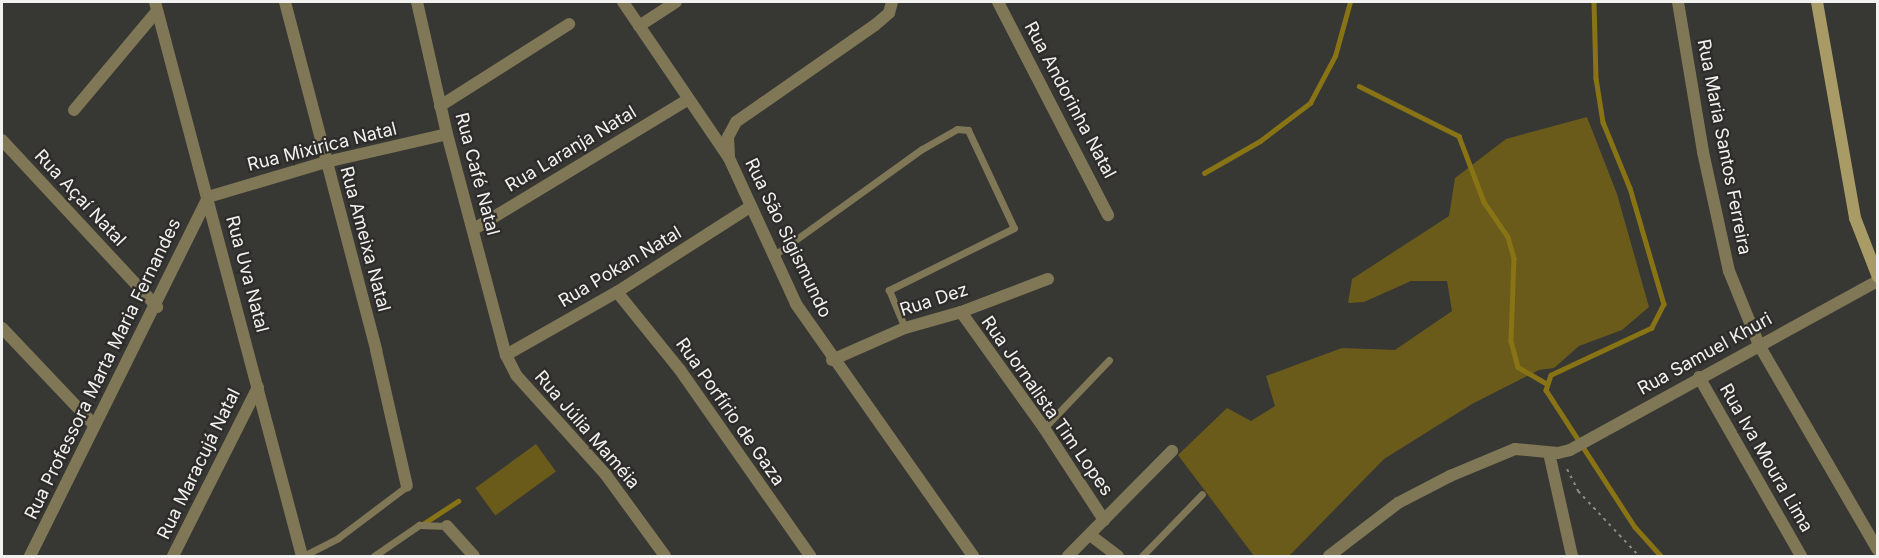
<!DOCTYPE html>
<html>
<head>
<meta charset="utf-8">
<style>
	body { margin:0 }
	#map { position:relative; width:1879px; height:558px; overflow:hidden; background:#373734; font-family:Inter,sans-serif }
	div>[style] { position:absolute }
	.green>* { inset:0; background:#6a5b1a; transform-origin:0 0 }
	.stream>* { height:4.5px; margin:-2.25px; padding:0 2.25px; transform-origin:2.25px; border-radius:2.25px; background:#887315 }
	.path>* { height:2px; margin-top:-1px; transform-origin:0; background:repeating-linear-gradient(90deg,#898987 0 3px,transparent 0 7.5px) }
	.service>* { height:7px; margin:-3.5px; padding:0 3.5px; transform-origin:3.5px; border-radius:3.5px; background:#807756 }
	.minor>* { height:12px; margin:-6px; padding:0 6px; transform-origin:6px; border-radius:6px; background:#807756 }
	.secondary>* { height:12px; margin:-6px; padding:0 6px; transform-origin:6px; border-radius:6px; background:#a99b66 }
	span { translate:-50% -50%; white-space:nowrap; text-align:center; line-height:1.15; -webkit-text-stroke:4.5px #2d2c2a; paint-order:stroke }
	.street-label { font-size:18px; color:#f1f1ef }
	.frame { position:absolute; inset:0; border:3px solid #f1f1ef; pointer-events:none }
</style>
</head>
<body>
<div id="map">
	<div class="green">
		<i style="clip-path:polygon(1587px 117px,1617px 194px,1649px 307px,1622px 330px,1579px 346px,1554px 368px,1539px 370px,1472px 404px,1384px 459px,1289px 556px,1254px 556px,1178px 455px,1227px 408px,1251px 421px,1275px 406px,1266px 376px,1342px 348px,1395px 350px,1452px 311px,1447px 281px,1411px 281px,1364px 302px,1348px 303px,1352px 279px,1449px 216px,1455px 178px,1506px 139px)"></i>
		<i style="left:536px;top:444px;width:34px;height:75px;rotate:54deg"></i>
	</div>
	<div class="stream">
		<i style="left:1594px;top:2px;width:76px;rotate:88.5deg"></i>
		<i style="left:1596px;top:78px;width:45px;rotate:81deg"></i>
		<i style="left:1603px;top:122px;width:71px;rotate:67.8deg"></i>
		<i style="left:1630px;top:188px;width:121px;rotate:73.7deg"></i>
		<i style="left:1664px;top:304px;width:27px;rotate:117deg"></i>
		<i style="left:1652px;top:328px;width:111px;rotate:155deg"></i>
		<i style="left:1551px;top:375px;width:16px;rotate:108deg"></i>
		<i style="left:1546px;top:390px;width:163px;rotate:57deg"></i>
		<i style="left:1635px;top:527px;width:39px;rotate:48deg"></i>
		<i style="left:1359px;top:86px;width:112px;rotate:26.6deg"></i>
		<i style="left:1459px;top:136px;width:71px;rotate:69.3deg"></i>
		<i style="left:1484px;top:202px;width:42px;rotate:55.6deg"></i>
		<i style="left:1508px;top:237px;width:22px;rotate:74deg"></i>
		<i style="left:1514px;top:258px;width:83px;rotate:92.1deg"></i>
		<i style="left:1511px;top:341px;width:27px;rotate:75deg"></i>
		<i style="left:1518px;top:367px;width:32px;rotate:30deg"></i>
		<i style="left:1204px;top:173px;width:64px;rotate:-29.7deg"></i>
		<i style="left:1260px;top:141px;width:63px;rotate:-37.2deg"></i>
		<i style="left:1310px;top:103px;width:53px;rotate:-62deg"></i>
		<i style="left:1335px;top:56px;width:56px;rotate:-74.5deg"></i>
		<i style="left:423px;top:524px;width:42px;rotate:-33.3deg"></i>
	</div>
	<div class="path">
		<i style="left:1567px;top:469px;width:25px;rotate:63deg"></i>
		<i style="left:1578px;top:491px;width:89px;rotate:46.8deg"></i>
	</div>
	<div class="service">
		<i style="left:773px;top:256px;width:183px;rotate:-35.7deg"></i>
		<i style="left:922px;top:149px;width:40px;rotate:-29.7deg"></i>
		<i style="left:957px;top:129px;width:11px;rotate:5deg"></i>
		<i style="left:968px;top:130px;width:108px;rotate:64.9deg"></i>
		<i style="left:1014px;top:228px;width:140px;rotate:153.6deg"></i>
		<i style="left:889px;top:290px;width:41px;rotate:67.2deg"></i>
		<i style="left:1044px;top:428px;width:94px;rotate:-46.3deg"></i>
		<i style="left:303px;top:556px;width:39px;rotate:-27deg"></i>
		<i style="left:338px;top:538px;width:86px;rotate:-37deg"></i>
		<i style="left:374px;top:556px;width:55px;rotate:-34.6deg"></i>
		<i style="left:419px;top:525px;width:28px;rotate:2deg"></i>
		<i style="left:1142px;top:556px;width:86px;rotate:-45.9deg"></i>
	</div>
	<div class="minor">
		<i style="left:155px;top:2px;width:573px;rotate:75.14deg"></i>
		<i style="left:285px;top:2px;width:360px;rotate:75.3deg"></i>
		<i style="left:376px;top:350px;width:139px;rotate:77.2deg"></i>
		<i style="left:417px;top:2px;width:135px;rotate:77.2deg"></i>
		<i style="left:447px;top:134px;width:229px;rotate:75.1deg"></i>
		<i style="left:506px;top:355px;width:22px;rotate:63deg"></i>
		<i style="left:516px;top:375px;width:135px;rotate:48deg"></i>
		<i style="left:606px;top:475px;width:100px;rotate:53.9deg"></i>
		<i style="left:623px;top:2px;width:189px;rotate:55.8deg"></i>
		<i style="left:892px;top:2px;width:11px;rotate:105deg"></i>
		<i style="left:889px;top:13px;width:18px;rotate:139deg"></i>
		<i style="left:875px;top:25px;width:169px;rotate:145.1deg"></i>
		<i style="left:736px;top:122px;width:17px;rotate:118deg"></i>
		<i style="left:728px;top:137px;width:21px;rotate:87deg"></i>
		<i style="left:729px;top:158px;width:161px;rotate:65.3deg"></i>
		<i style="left:796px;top:304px;width:308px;rotate:54.9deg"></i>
		<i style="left:998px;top:2px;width:240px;rotate:62.7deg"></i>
		<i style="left:1678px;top:2px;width:152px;rotate:80.5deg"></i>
		<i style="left:1703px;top:152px;width:122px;rotate:77.7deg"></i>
		<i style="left:1729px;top:271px;width:80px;rotate:67.9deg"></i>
		<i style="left:1759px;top:345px;width:237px;rotate:59.9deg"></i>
		<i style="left:639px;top:26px;width:44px;rotate:-33deg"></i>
		<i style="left:440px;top:106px;width:153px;rotate:-32.4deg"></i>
		<i style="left:74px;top:110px;width:129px;rotate:-50deg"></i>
		<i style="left:2px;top:140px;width:228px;rotate:47.1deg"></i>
		<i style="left:474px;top:229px;width:249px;rotate:-31.2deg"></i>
		<i style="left:617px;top:292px;width:100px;rotate:51.1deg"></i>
		<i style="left:680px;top:370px;width:227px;rotate:55deg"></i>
		<i style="left:961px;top:312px;width:143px;rotate:54.4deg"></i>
		<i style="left:1044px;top:428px;width:110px;rotate:56.9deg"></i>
		<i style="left:2px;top:328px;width:134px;rotate:46.5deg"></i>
		<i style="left:506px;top:355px;width:128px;rotate:-29.6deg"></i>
		<i style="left:617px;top:292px;width:158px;rotate:-32.6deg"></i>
		<i style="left:832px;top:360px;width:80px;rotate:-23.7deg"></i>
		<i style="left:905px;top:328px;width:58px;rotate:-15.9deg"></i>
		<i style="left:961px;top:312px;width:93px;rotate:-20.8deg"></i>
		<i style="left:1699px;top:377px;width:206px;rotate:60.3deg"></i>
		<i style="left:1549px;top:453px;width:106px;rotate:77.4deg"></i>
		<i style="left:447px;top:526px;width:40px;rotate:48deg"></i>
		<i style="left:1090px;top:535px;width:35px;rotate:37deg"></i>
		<i style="left:30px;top:556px;width:401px;rotate:-63.6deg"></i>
		<i style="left:208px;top:197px;width:123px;rotate:-16.5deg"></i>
		<i style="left:326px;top:162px;width:124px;rotate:-13deg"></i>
		<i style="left:173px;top:556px;width:189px;rotate:-63.3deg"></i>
		<i style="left:1068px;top:556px;width:148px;rotate:-45.3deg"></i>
		<i style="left:1329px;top:556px;width:87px;rotate:-37.5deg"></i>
		<i style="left:1398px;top:503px;width:59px;rotate:-27.4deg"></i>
		<i style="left:1450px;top:476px;width:70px;rotate:-22.6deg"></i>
		<i style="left:1515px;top:449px;width:43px;rotate:5.3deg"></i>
		<i style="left:1558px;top:453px;width:12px;rotate:-14deg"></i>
		<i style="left:1570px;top:450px;width:351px;rotate:-28.8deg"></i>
	</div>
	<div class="secondary">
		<i style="left:1817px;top:2px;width:219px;rotate:80deg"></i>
		<i style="left:1855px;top:218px;width:63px;rotate:68.7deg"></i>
	</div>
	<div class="street-label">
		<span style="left:1070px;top:100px;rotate:62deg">Rua Andorinha Natal</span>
		<span style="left:322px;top:147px;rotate:-14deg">Rua Mixirica Natal</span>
		<span style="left:1724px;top:147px;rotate:79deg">Rua Maria Santos Ferreira</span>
		<span style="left:571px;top:149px;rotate:-31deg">Rua Laranja Natal</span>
		<span style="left:477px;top:174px;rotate:75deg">Rua Café Natal</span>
		<span style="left:80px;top:198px;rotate:47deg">Rua Açaí Natal</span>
		<span style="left:788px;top:238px;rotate:64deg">Rua São Sigismundo</span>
		<span style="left:365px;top:239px;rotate:75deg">Rua Ameixa Natal</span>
		<span style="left:620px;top:267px;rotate:-31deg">Rua Pokan Natal</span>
		<span style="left:247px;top:274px;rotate:75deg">Rua Uva Natal</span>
		<span style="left:934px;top:300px;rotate:-18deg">Rua Dez</span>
		<span style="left:1705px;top:354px;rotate:-29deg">Rua Samuel Khuri</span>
		<span style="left:103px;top:369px;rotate:-64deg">Rua Professora Marta Maria Fernandes</span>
		<span style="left:1047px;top:406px;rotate:55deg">Rua Jornalista Tim Lopes</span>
		<span style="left:730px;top:412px;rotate:55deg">Rua Porfírio de Gaza</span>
		<span style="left:587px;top:430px;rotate:49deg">Rua Júlia Maméia</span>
		<span style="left:1766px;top:458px;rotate:60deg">Rua Iva Moura Lima</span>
		<span style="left:199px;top:464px;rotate:-64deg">Rua Maracujá Natal</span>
	</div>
	<div class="frame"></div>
</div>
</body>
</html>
